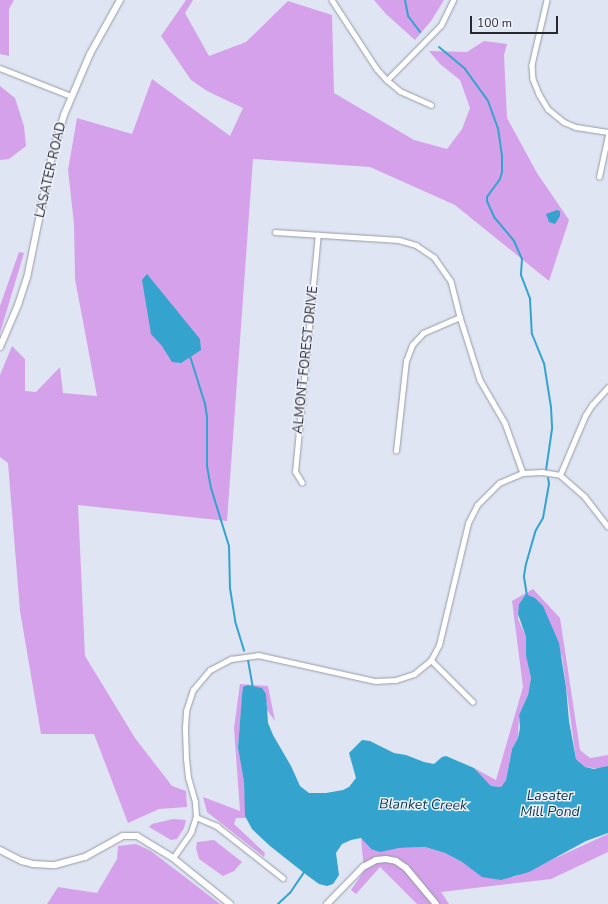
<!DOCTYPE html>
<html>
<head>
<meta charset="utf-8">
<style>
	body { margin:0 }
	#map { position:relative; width:608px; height:904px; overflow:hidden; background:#e0e5f3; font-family:"Nunito Sans",sans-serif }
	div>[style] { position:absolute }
	.forest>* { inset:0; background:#d5a1ea }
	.water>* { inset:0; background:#34a4cf }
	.stream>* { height:2px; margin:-1px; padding:0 1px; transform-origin:1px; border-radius:1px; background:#34a4cf }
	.roads { filter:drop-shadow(0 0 1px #969aa7) drop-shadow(0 0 1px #969aa7) }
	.minor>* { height:4.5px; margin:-2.25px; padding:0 2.25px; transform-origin:2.25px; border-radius:2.25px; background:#fff }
	.tertiary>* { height:6px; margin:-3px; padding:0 3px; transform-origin:3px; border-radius:3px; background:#fff }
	span { translate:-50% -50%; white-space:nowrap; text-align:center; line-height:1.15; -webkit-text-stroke:3px #eff2fe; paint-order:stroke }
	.street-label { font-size:13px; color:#28292e }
	.water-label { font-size:14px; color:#07384a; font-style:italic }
	.scale { position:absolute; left:470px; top:16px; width:88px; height:18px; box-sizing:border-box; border:2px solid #28292e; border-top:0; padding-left:5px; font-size:12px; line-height:14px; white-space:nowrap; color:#28292e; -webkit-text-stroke:3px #eff2fe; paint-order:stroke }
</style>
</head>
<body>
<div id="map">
	<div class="forest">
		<i style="clip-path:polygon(0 0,14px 0,9px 9px,9px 56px,0 54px)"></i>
		<i style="clip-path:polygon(186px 0,193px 0,185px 13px,209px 56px,246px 42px,288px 1px,332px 15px,334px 93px,414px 140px,447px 149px,462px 129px,470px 108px,460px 80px,440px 64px,429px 51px,467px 52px,484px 41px,507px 44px,504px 55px,507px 118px,537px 173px,569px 220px,549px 281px,455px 205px,370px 167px,253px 159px,227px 521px,78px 505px,85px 656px,135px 738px,172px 786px,186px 791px,187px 807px,159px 809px,128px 823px,94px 734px,41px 734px,20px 611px,8px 463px,0 457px,0 375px,12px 346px,25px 359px,25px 391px,36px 392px,60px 367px,63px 393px,97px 396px,75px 279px,74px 224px,68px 170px,77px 118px,132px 134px,152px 79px,230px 136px,243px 108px,207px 91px,191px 80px,161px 36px)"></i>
		<i style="clip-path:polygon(374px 0,444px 0,431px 21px,415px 40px,386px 14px)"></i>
		<i style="clip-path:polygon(0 86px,15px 98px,24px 126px,26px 146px,9px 159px,0 160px)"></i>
		<i style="clip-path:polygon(19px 252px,24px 253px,0 333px,0 306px)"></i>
		<i style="clip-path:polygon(533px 589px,560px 618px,580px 750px,590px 758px,608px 755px,608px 766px,601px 769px,585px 767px,576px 759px,562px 656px,532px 597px,526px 594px,519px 604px,518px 619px,526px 637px,526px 656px,531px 678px,528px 695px,519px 715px,518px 738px,512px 749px,506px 780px,501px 787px,491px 786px,474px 768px,496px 780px,523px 687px,512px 601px)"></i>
		<i style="clip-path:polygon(240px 684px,268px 686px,275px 721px,267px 710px,267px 703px,247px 685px,243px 687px,238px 748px,244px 782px,246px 818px,236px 818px,234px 824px,265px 853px,264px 857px,207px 812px,203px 797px,240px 811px,234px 728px)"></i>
		<i style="clip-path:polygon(173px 819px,186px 820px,184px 828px,177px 839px,171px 840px,149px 827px,152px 824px)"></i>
		<i style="clip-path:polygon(608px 834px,608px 852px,551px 879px,441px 892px,449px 904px,417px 904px,380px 867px,356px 894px,351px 890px,364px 871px,361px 838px,371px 849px,425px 847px,445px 853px,462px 862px,482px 876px,514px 877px)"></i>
		<i style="clip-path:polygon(214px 840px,242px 862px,234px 871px,223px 876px,199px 859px,196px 848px,197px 842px)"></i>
		<i style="clip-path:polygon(136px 844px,151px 851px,220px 904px,47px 904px,58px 887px,97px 893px,117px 859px,118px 846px)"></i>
	</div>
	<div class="water">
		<i style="clip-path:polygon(557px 210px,560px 211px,560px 216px,555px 224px,549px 222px,546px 214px)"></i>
		<i style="clip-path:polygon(147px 274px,200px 339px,201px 350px,181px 363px,172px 362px,162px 346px,151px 334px,142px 280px)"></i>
		<i style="clip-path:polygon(526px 594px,535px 598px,543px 606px,559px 643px,566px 687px,569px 721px,576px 759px,585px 767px,594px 769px,608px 766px,608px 833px,586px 841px,529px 872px,501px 880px,482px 877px,462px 862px,445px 853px,425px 847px,399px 848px,380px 852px,371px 849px,361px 838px,351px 840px,342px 844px,336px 853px,339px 875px,333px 884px,327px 886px,319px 884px,308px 876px,270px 846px,252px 829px,245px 816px,244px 782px,238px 748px,242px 695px,243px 687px,247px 685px,262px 688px,266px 694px,268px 723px,273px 735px,291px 766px,300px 786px,309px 793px,326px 793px,343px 790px,349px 787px,356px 778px,349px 753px,362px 740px,370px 741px,394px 753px,406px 755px,424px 762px,434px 764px,442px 757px,446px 756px,474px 768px,491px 786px,501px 787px,506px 780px,512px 749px,518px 738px,520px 728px,519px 715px,528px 695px,531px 678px,526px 656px,526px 637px,518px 614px,519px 604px)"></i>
	</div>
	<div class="stream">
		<i style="left:405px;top:0;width:16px;rotate:79deg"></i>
		<i style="left:408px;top:16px;width:20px;rotate:53deg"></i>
		<i style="left:439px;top:47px;width:34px;rotate:40deg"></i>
		<i style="left:465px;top:69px;width:39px;rotate:54deg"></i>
		<i style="left:488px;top:101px;width:29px;rotate:70deg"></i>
		<i style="left:498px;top:128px;width:28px;rotate:82deg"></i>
		<i style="left:502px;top:156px;width:16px;rotate:90deg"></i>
		<i style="left:502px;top:172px;width:7px;rotate:106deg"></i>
		<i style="left:500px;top:179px;width:22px;rotate:126deg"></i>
		<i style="left:487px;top:197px;width:4px;rotate:90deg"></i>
		<i style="left:487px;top:201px;width:17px;rotate:66deg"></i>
		<i style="left:494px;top:217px;width:31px;rotate:50deg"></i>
		<i style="left:514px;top:241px;width:20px;rotate:66deg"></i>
		<i style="left:522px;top:259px;width:16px;rotate:94deg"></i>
		<i style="left:521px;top:275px;width:26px;rotate:69deg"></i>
		<i style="left:530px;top:299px;width:35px;rotate:87deg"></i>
		<i style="left:532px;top:334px;width:31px;rotate:68deg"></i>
		<i style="left:544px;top:363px;width:45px;rotate:81deg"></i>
		<i style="left:551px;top:407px;width:22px;rotate:87deg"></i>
		<i style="left:552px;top:429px;width:41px;rotate:98.3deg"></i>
		<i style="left:190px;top:356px;width:50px;rotate:72.6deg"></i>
		<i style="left:205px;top:404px;width:13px;rotate:81deg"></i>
		<i style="left:207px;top:417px;width:49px;rotate:90deg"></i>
		<i style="left:207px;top:466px;width:22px;rotate:80deg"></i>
		<i style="left:211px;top:488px;width:61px;rotate:72.8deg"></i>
		<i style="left:229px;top:546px;width:42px;rotate:88.6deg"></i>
		<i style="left:230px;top:588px;width:33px;rotate:81deg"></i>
		<i style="left:235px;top:621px;width:31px;rotate:73deg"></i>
		<i style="left:527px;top:596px;width:20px;rotate:-99deg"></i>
		<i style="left:524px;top:576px;width:12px;rotate:-81deg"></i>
		<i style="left:526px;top:564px;width:35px;rotate:-74deg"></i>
		<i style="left:536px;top:530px;width:14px;rotate:-60deg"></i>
		<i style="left:543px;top:518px;width:35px;rotate:-80deg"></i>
		<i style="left:549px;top:484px;width:6px;rotate:-99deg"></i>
		<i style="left:248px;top:660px;width:27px;rotate:80deg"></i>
		<i style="left:278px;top:904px;width:16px;rotate:-43deg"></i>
		<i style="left:290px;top:893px;width:27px;rotate:-56deg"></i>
	</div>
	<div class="roads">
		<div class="minor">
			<i style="left:332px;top:0;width:82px;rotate:56.9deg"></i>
			<i style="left:377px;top:69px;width:15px;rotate:48deg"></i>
			<i style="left:387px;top:80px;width:17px;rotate:40deg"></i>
			<i style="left:400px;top:91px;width:34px;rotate:24deg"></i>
			<i style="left:547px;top:0;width:67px;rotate:103deg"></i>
			<i style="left:532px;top:65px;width:14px;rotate:86deg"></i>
			<i style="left:533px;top:79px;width:16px;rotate:68deg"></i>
			<i style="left:539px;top:94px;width:17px;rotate:59deg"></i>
			<i style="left:548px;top:109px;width:21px;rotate:39deg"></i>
			<i style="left:564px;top:122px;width:13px;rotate:23deg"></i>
			<i style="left:576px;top:127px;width:32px;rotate:9deg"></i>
			<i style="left:0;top:68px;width:76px;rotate:21.5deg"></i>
			<i style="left:387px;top:80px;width:77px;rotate:-45.5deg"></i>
			<i style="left:441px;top:25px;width:28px;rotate:-64deg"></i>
			<i style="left:599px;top:177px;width:43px;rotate:-77.9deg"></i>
			<i style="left:275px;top:232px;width:124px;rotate:3.7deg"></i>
			<i style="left:399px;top:240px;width:18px;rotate:16deg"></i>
			<i style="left:416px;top:245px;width:22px;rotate:34deg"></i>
			<i style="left:434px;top:257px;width:29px;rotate:55deg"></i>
			<i style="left:451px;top:281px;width:37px;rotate:76deg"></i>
			<i style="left:460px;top:317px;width:66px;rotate:72.4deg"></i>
			<i style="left:480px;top:380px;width:50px;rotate:59.8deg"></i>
			<i style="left:505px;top:423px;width:53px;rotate:70.2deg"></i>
			<i style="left:396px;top:451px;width:91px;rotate:-83.7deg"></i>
			<i style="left:406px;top:361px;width:17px;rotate:-69deg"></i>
			<i style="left:412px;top:345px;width:16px;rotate:-47deg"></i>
			<i style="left:423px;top:333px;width:40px;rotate:-23.4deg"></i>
			<i style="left:560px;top:475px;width:64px;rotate:-67deg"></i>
			<i style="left:585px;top:416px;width:13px;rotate:-58deg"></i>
			<i style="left:592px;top:405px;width:24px;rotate:-48deg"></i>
			<i style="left:302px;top:483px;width:13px;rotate:-122deg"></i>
			<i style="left:295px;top:472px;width:238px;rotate:-84.5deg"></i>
			<i style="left:431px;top:660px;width:59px;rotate:45deg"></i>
			<i style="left:196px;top:817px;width:23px;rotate:23deg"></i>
			<i style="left:217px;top:826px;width:84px;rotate:38.2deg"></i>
			<i style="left:173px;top:858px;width:32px;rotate:-55deg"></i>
			<i style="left:191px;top:832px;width:16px;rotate:-72deg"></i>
			<i style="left:196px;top:817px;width:15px;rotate:-94deg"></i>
			<i style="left:195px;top:802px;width:25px;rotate:-106deg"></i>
			<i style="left:188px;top:778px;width:19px;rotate:-96deg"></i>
			<i style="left:186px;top:759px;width:32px;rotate:-92deg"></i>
			<i style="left:185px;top:727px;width:16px;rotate:-86deg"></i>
			<i style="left:186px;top:711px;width:22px;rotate:-72deg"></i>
			<i style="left:193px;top:690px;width:26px;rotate:-50deg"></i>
			<i style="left:210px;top:670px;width:24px;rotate:-28deg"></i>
			<i style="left:231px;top:659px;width:27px;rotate:-8deg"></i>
			<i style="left:258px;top:655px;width:120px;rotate:12.5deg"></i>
			<i style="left:375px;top:681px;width:21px;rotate:-3deg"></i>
			<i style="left:396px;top:680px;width:19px;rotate:-18deg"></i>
			<i style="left:414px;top:674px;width:22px;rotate:-39deg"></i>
			<i style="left:431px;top:660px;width:17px;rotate:-62deg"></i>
			<i style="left:439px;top:645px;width:125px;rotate:-76.6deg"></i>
			<i style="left:468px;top:523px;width:20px;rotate:-63deg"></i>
			<i style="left:477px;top:505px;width:31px;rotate:-45deg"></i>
			<i style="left:499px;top:483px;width:26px;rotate:-23deg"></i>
			<i style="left:523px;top:473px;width:19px;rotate:-3deg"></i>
			<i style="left:542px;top:472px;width:18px;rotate:9deg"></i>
			<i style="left:560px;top:475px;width:33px;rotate:41deg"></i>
			<i style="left:585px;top:497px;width:37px;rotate:52deg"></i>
		</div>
		<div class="tertiary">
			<i style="left:0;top:347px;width:46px;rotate:-66.8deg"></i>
			<i style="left:18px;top:305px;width:28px;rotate:-72deg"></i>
			<i style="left:27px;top:278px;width:126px;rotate:-78.5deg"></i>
			<i style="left:52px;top:155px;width:42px;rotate:-73.3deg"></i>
			<i style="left:64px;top:115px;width:66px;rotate:-66.9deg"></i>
			<i style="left:90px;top:54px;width:62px;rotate:-60.9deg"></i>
			<i style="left:0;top:850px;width:25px;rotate:27deg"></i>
			<i style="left:22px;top:861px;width:11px;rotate:15deg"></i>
			<i style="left:33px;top:864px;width:22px;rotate:3deg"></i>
			<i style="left:55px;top:865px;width:31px;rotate:-15deg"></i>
			<i style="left:85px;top:857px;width:43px;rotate:-28.9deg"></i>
			<i style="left:123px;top:836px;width:14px"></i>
			<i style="left:137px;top:836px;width:42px;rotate:31.4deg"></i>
			<i style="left:173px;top:858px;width:73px;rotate:38.9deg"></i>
			<i style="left:327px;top:904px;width:52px;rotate:-45.8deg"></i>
			<i style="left:363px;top:867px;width:15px;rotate:-28deg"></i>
			<i style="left:376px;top:860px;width:10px;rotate:-6deg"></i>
			<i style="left:386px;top:859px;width:10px;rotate:11deg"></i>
			<i style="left:396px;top:861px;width:12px;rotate:35deg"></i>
			<i style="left:406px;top:868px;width:47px;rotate:50.2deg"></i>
		</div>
	</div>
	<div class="street-label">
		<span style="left:51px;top:170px;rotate:-77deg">LASATER ROAD</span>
		<span style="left:306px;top:360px;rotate:-84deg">ALMONT FOREST DRIVE</span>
	</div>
	<div class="water-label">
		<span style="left:550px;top:804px">Lasater<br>Mill Pond</span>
		<span style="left:423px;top:805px;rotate:1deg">Blanket Creek</span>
	</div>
	<div class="scale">100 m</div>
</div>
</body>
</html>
